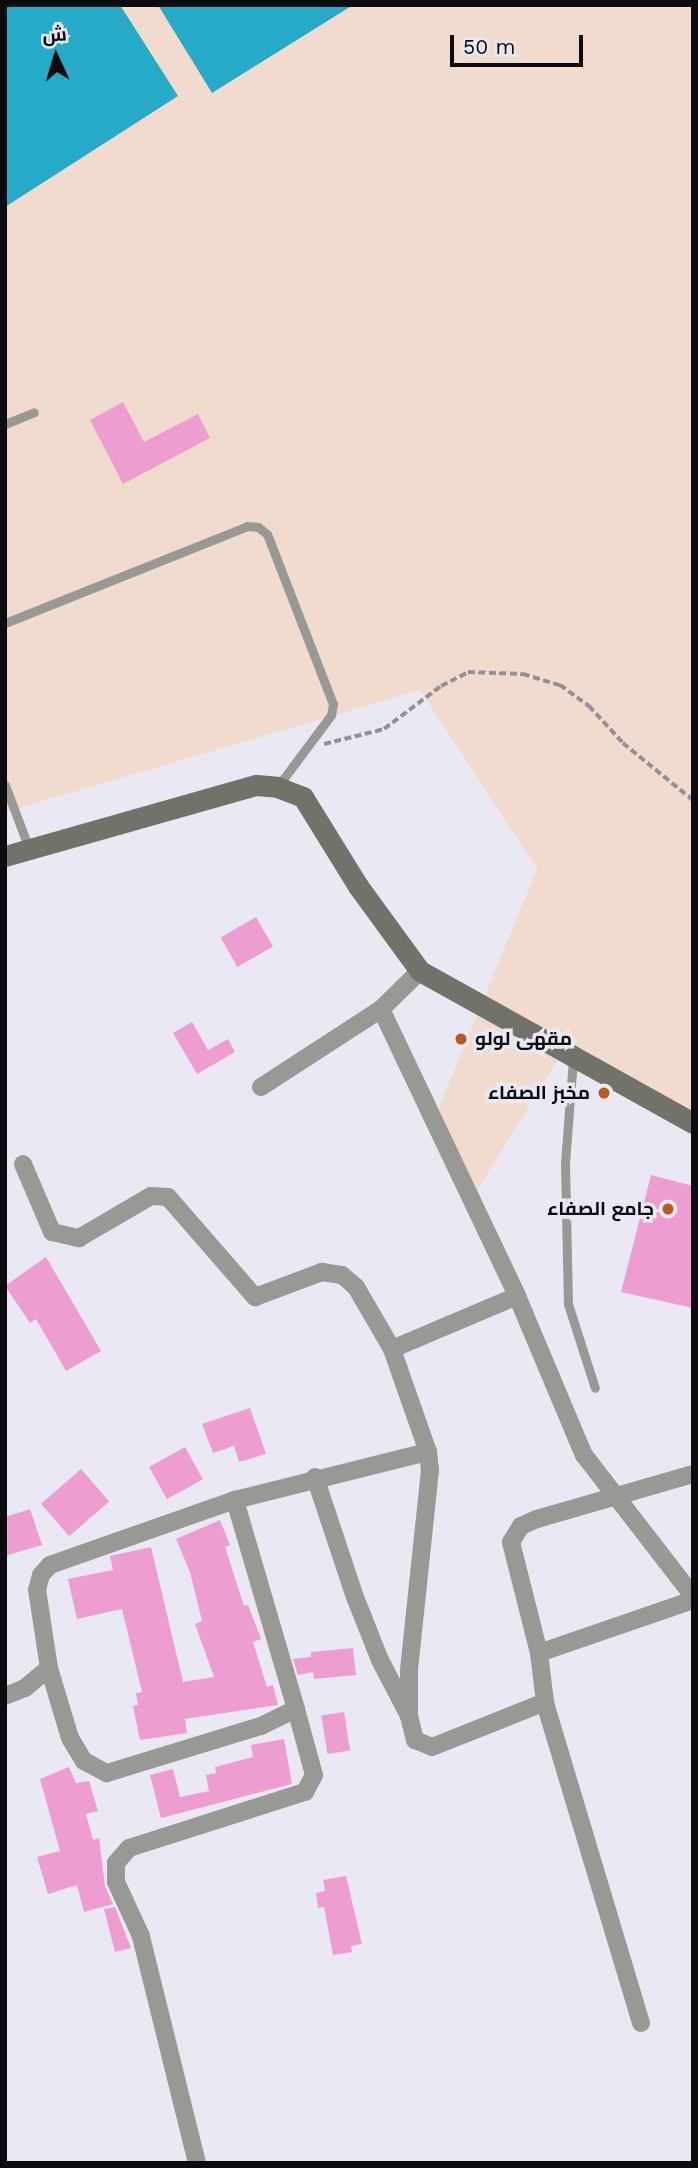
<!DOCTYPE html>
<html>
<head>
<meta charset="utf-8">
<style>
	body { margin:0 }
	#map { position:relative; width:698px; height:2168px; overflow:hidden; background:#eae8f3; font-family:"Work Sans",Cairo,sans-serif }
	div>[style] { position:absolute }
	.industrial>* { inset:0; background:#f1dbce }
	.water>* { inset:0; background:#26aac7 }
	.building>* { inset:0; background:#ed9dcf; transform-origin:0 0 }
	.path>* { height:3.5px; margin-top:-1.75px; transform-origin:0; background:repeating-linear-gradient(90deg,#929199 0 7px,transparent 0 10.5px) }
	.lane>* { height:9px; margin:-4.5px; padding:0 4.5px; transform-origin:4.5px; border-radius:4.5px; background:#989994 }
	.street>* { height:18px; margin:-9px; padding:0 9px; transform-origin:9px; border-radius:9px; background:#989994 }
	.secondary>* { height:21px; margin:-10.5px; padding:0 10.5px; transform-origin:10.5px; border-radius:10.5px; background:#72726b }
	.dots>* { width:19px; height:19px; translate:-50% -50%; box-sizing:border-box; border:4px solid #eae8f3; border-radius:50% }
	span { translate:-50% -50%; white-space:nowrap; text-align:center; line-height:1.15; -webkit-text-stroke:7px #eae8f3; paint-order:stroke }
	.poi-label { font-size:19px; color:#0c0b0f; font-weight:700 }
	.left { translate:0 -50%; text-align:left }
	.right { translate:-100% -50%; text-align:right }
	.frame { position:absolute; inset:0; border:7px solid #0c0b0f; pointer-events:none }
	.north { position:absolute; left:21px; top:21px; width:70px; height:70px; -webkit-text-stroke:5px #eae8f3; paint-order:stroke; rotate:356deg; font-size:19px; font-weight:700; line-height:28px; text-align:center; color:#0c0b0f }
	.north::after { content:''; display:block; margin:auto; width:24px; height:32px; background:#0c0b0f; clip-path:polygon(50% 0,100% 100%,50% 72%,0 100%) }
	.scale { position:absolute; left:450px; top:35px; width:133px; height:32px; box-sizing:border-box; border:4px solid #0c0b0f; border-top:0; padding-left:9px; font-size:21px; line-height:24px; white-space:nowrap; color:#0c0b0f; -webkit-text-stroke:5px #eae8f3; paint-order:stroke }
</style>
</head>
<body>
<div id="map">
	<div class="industrial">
		<i style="clip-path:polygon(5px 5px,693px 5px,693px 1123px,562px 1053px,474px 1195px,437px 1112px,537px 869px,420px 690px,5px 812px)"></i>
	</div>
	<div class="water">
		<i style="clip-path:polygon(5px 5px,120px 5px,178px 96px,5px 207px)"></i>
		<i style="clip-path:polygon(158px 5px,353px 5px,212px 93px)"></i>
	</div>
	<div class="building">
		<i style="clip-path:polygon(123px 402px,144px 442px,198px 414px,210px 438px,123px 484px,90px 420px)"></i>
		<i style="left:256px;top:917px;width:34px;height:41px;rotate:60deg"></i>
		<i style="clip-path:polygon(192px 1022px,208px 1050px,228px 1039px,235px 1052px,197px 1074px,173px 1033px)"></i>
		<i style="clip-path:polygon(651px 1175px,693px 1186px,693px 1308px,621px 1292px)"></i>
		<i style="clip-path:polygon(46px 1257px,101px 1351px,66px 1371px,36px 1319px,30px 1323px,5px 1286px)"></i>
		<i style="clip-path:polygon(250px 1408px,266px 1454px,239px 1462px,234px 1446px,213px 1453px,202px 1424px)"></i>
		<i style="left:185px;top:1447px;width:37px;height:41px;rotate:61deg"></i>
		<i style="left:81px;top:1469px;width:43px;height:53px;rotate:49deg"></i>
		<i style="clip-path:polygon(30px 1509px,42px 1545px,5px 1556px,5px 1517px)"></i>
		<i style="clip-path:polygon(220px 1520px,230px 1545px,225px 1547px,244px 1606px,248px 1605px,261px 1639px,253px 1642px,267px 1687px,273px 1685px,278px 1705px,185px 1719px,187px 1733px,140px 1740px,133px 1706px,138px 1705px,136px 1693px,142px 1692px,122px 1609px,77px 1619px,68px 1579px,113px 1570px,110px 1556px,151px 1547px,183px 1682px,214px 1677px,195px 1624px,202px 1621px,190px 1572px,176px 1539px)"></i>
		<i style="clip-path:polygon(353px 1648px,356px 1675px,314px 1679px,313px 1672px,298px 1675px,293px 1659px,311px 1657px,311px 1652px)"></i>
		<i style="left:344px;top:1712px;width:39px;height:23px;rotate:81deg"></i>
		<i style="clip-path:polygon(284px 1739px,292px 1784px,161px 1818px,150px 1775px,173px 1769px,180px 1797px,209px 1791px,206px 1775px,216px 1773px,215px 1767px,253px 1757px,251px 1745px)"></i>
		<i style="clip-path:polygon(69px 1767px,76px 1783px,89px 1781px,98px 1811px,86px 1814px,93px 1840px,99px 1838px,105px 1886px,113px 1904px,84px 1912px,77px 1885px,48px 1894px,37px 1857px,60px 1851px,40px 1779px)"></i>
		<i style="clip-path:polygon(346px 1876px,362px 1944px,351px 1946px,352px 1952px,333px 1955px,324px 1907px,318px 1908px,316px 1893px,325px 1891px,323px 1880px)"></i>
		<i style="clip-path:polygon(115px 1907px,131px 1948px,115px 1952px,104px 1909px)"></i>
	</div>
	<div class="path">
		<i style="left:324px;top:744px;width:62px;rotate:-14deg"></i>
		<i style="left:384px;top:729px;width:71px;rotate:-37deg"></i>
		<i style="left:441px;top:686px;width:30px;rotate:-27deg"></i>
		<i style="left:468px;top:672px;width:55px;rotate:2.1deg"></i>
		<i style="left:523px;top:674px;width:39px;rotate:17deg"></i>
		<i style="left:560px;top:685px;width:36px;rotate:36deg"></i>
		<i style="left:589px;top:706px;width:50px;rotate:47.4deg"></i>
		<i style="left:623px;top:743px;width:90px;rotate:39.2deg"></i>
	</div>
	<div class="lane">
		<i style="left:5px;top:424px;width:31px;rotate:-22deg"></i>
		<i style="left:5px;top:623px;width:261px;rotate:-21.8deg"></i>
		<i style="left:247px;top:526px;width:11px;rotate:5deg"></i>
		<i style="left:258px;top:527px;width:11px;rotate:38deg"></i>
		<i style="left:267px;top:534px;width:182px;rotate:68.8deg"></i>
		<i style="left:333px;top:704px;width:11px;rotate:100deg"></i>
		<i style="left:331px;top:715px;width:89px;rotate:126.7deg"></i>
		<i style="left:5px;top:785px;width:68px;rotate:69.4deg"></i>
		<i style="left:573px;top:1059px;width:104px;rotate:94.4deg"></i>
		<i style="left:565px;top:1163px;width:141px;rotate:88.8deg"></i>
		<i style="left:568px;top:1304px;width:88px;rotate:72.2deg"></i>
	</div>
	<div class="street">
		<i style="left:420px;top:971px;width:54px;rotate:135.7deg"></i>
		<i style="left:381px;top:1009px;width:318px;rotate:64.6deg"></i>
		<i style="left:517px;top:1296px;width:173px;rotate:67.2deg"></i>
		<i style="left:584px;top:1455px;width:178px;rotate:52.3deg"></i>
		<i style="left:261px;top:1087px;width:143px;rotate:-33deg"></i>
		<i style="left:23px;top:1164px;width:74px;rotate:66.9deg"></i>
		<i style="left:52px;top:1232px;width:28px;rotate:13deg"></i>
		<i style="left:79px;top:1238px;width:83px;rotate:-30.3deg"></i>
		<i style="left:151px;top:1196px;width:17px;rotate:3deg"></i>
		<i style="left:168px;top:1197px;width:133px;rotate:49deg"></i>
		<i style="left:255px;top:1297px;width:72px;rotate:-20.5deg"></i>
		<i style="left:322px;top:1272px;width:20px;rotate:9deg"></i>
		<i style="left:342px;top:1275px;width:18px;rotate:41deg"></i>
		<i style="left:356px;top:1287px;width:72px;rotate:59.9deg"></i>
		<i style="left:428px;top:1452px;width:109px;rotate:-109.3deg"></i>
		<i style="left:392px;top:1349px;width:136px;rotate:-23deg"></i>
		<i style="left:315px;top:1477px;width:126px;rotate:71.6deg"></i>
		<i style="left:355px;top:1597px;width:68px;rotate:68.4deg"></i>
		<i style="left:380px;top:1660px;width:63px;rotate:62.6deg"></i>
		<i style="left:409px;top:1716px;width:25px;rotate:76deg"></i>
		<i style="left:415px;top:1740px;width:18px;rotate:22deg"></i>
		<i style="left:432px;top:1747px;width:122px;rotate:-21.7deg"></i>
		<i style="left:539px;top:1653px;width:163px;rotate:-19deg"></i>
		<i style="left:49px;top:1668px;width:73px;rotate:73.3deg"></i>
		<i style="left:70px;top:1738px;width:27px;rotate:59deg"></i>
		<i style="left:84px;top:1761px;width:26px;rotate:28deg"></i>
		<i style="left:107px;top:1773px;width:161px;rotate:-17deg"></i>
		<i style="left:261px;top:1726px;width:39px;rotate:-26deg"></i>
		<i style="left:296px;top:1709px;width:218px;rotate:-106.3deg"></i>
		<i style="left:5px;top:1696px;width:22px;rotate:-22deg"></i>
		<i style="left:25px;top:1688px;width:31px;rotate:-40deg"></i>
		<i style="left:49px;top:1668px;width:79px;rotate:-98.7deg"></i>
		<i style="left:37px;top:1590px;width:16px;rotate:-75deg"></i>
		<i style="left:41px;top:1575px;width:13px;rotate:-48deg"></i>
		<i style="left:50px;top:1565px;width:196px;rotate:-19.4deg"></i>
		<i style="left:235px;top:1500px;width:199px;rotate:-14deg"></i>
		<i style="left:428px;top:1452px;width:18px;rotate:84deg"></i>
		<i style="left:430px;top:1470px;width:202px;rotate:96deg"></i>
		<i style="left:409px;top:1671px;width:45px;rotate:90deg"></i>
		<i style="left:641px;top:2023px;width:335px;rotate:-106.7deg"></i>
		<i style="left:545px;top:1702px;width:49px;rotate:-97deg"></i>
		<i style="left:539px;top:1653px;width:114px;rotate:-104.2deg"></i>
		<i style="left:511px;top:1542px;width:19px;rotate:-58deg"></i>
		<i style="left:521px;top:1526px;width:17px;rotate:-24deg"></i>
		<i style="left:537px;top:1519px;width:162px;rotate:-16.1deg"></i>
		<i style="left:197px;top:2163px;width:234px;rotate:-103.9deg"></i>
		<i style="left:141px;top:1936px;width:60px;rotate:-114.8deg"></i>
		<i style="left:116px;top:1882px;width:19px;rotate:-90deg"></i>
		<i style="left:116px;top:1863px;width:20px;rotate:-49deg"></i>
		<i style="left:129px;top:1848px;width:185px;rotate:-17.7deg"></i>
		<i style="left:305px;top:1792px;width:19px;rotate:-62deg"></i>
		<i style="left:314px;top:1775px;width:68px;rotate:-105.3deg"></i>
	</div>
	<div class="secondary">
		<i style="left:5px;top:856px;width:261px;rotate:-15.8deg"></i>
		<i style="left:256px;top:785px;width:21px;rotate:5deg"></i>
		<i style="left:277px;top:787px;width:28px;rotate:21deg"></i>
		<i style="left:303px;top:797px;width:105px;rotate:58.3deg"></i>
		<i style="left:358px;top:886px;width:105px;rotate:53.9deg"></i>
		<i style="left:420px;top:971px;width:312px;rotate:29.1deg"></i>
	</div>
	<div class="dots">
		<i style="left:461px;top:1039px;background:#bc591f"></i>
		<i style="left:604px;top:1093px;background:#bc591f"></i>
		<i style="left:668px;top:1209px;background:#bc591f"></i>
	</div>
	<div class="poi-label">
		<span class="left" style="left:475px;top:1039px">مقهى لولو</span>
		<span class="right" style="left:590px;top:1093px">مخبز الصفاء</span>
		<span class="right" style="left:654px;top:1209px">جامع الصفاء</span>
	</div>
	<div class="frame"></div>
	<div class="north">ش</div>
	<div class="scale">50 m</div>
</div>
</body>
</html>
